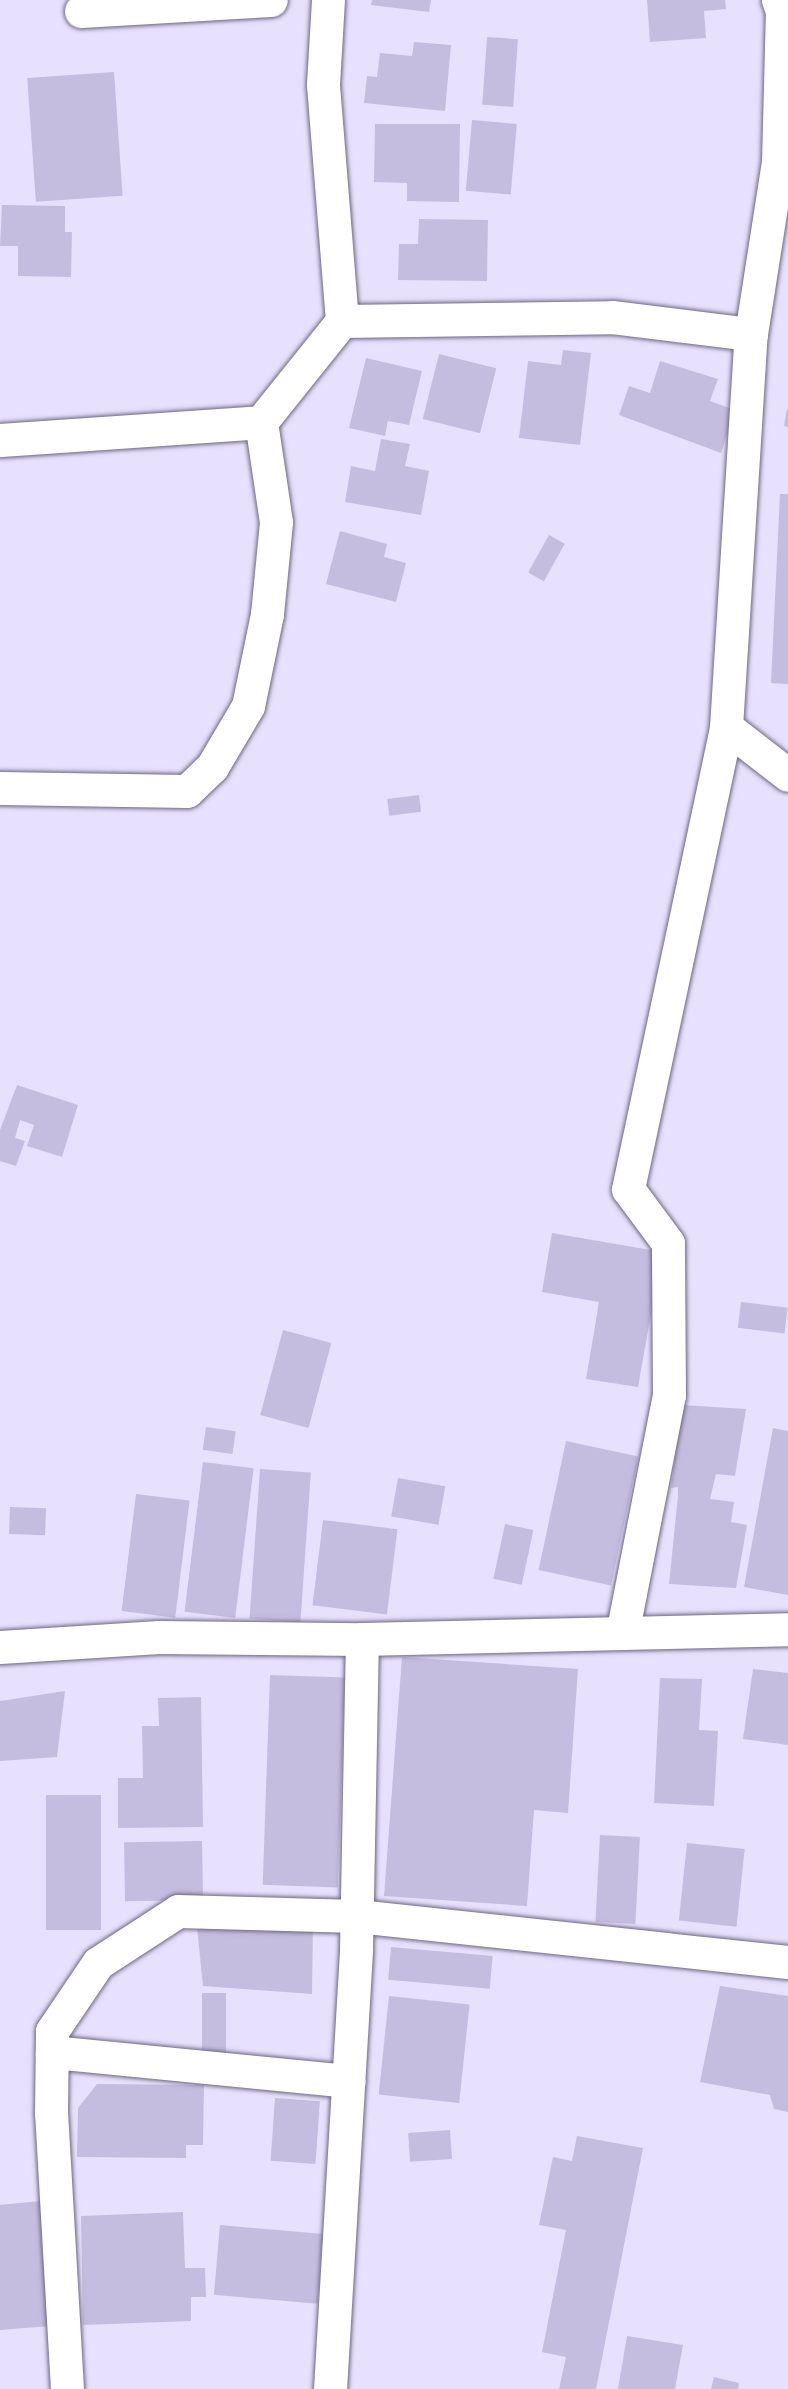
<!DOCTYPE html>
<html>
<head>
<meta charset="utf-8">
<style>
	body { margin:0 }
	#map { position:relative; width:788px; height:2389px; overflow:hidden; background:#e7e1fd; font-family:"Archivo Narrow",sans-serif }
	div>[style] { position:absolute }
	.building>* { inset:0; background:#c5bddf; transform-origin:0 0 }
	.roads { filter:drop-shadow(0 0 2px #6d6684) drop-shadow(0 0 2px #6d6684) }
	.minor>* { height:33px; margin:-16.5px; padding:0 16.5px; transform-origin:16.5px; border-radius:16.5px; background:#fff }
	span { translate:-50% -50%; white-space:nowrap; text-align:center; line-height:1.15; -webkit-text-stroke:4.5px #e7e1fd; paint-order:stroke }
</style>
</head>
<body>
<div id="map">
	<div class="building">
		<i style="clip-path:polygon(372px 0,431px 0,429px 12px,371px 5px)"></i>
		<i style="clip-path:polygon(647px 0,725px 0,726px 9px,704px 11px,706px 38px,650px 42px)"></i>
		<i style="left:487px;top:37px;width:31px;height:68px;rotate:4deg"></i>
		<i style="clip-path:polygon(414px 42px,451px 45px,445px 111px,364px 103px,367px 76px,377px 77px,380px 53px,412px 56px)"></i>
		<i style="left:114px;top:72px;width:124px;height:87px;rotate:86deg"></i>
		<i style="left:472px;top:120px;width:45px;height:71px;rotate:5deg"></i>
		<i style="clip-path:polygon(375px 124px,460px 124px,459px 202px,407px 201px,407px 183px,374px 182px)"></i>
		<i style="clip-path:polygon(2px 205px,65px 206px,65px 232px,72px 232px,71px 277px,18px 276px,18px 246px,0 246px)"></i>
		<i style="clip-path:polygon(419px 219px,488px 220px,487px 281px,398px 280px,399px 244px,418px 244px)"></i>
		<i style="clip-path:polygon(563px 350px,591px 353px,580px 445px,519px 438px,528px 361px,561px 365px)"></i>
		<i style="left:439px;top:354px;width:59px;height:67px;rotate:14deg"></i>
		<i style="clip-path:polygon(366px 358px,422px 371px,409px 425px,388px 421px,385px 436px,349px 428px)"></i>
		<i style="clip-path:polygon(660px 361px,718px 379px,710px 401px,735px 410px,721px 453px,619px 415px,629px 386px,650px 393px)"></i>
		<i style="clip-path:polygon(787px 409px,788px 409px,788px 427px,784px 426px)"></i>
		<i style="clip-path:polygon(381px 439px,410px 444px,405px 466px,429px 471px,421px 515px,345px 502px,351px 466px,375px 471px)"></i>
		<i style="clip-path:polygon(780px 494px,788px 494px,788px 684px,771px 683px)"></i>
		<i style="clip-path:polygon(340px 531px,387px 544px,384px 557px,406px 563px,396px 602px,326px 584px)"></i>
		<i style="left:549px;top:535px;width:18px;height:43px;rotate:29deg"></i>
		<i style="left:419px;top:795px;width:17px;height:32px;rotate:83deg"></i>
		<i style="clip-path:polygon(17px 1085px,78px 1105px,62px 1157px,27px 1146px,34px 1125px,20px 1120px,15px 1138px,25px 1141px,16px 1166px,0 1161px,0 1130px)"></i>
		<i style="clip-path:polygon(552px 1233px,662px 1252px,638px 1387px,586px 1379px,599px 1302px,542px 1292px)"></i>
		<i style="left:741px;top:1302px;width:47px;height:26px;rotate:7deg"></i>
		<i style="left:283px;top:1330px;width:50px;height:88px;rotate:15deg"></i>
		<i style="clip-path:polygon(682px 1405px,746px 1409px,735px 1476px,716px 1474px,710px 1499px,734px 1502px,731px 1522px,747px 1525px,736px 1588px,669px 1584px,678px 1496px,678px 1487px,671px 1488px)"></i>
		<i style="left:206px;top:1427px;width:30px;height:23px;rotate:8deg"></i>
		<i style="clip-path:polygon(773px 1428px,788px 1431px,788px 1595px,744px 1587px)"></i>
		<i style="left:566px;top:1441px;width:74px;height:132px;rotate:12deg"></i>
		<i style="left:203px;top:1462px;width:51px;height:151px;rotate:7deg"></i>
		<i style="left:260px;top:1469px;width:51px;height:150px;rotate:4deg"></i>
		<i style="left:398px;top:1478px;width:48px;height:39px;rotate:10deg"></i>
		<i style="left:136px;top:1494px;width:54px;height:118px;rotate:7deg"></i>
		<i style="left:10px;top:1507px;width:36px;height:27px;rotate:2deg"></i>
		<i style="left:323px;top:1520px;width:75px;height:86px;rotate:7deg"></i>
		<i style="left:505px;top:1524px;width:29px;height:56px;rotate:12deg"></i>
		<i style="clip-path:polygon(402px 1657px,578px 1669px,568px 1813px,534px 1810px,527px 1906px,384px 1896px)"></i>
		<i style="clip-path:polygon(753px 1669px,788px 1673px,788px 1745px,743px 1739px)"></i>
		<i style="left:270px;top:1675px;width:75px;height:210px;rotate:2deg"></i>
		<i style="clip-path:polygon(660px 1678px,702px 1679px,699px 1730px,718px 1731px,714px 1806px,654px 1803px)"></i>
		<i style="clip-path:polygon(65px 1691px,57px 1757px,0 1761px,0 1701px)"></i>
		<i style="clip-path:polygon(201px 1697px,203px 1827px,118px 1828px,118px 1778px,143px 1778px,142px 1726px,159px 1726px,158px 1698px)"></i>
		<i style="left:46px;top:1795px;width:55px;height:135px"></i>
		<i style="left:600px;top:1835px;width:40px;height:87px;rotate:3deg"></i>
		<i style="left:202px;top:1841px;width:59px;height:78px;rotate:89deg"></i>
		<i style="left:687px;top:1843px;width:58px;height:78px;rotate:6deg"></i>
		<i style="clip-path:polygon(313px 1923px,312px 1994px,203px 1986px,197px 1927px)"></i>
		<i style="left:391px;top:1947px;width:102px;height:33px;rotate:5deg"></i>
		<i style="clip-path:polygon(720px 1986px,788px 1996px,788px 2112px,774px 2109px,770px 2095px,700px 2082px)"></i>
		<i style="left:202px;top:1993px;width:24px;height:64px"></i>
		<i style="left:389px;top:1996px;width:81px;height:99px;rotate:6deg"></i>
		<i style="clip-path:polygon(97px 2084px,204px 2085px,203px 2145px,186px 2145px,186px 2158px,77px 2157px,78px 2108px)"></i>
		<i style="left:275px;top:2098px;width:45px;height:63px;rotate:4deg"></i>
		<i style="left:450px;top:2130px;width:29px;height:42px;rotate:86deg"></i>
		<i style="clip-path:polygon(577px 2136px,643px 2148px,596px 2389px,559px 2389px,566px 2357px,542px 2352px,566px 2230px,539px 2225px,553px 2157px,572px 2161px)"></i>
		<i style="clip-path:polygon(40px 2201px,51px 2326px,0 2330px,0 2205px)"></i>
		<i style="clip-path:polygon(183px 2212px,185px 2268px,205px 2268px,206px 2297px,191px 2297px,191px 2321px,83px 2325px,81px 2216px)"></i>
		<i style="left:220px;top:2225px;width:104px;height:70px;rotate:5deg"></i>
		<i style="clip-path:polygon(627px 2336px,683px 2345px,675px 2389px,618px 2389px)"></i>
		<i style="clip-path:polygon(714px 2377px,739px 2383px,738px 2389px,711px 2389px)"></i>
	</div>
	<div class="roads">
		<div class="minor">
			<i style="left:328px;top:0;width:85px;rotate:93.4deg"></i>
			<i style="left:323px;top:85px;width:237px;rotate:85.4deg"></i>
			<i style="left:81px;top:11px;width:190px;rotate:-3.3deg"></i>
			<i style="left:0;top:440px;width:262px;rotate:-3.9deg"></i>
			<i style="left:726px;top:727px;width:78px;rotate:37.7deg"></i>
			<i style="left:0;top:788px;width:187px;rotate:0.9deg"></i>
			<i style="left:187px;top:791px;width:35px;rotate:-44deg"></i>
			<i style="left:212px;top:767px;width:71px;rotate:-59.5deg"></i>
			<i style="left:248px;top:706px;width:94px;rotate:-78.3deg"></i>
			<i style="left:267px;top:614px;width:92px;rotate:-84.4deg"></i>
			<i style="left:276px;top:522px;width:101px;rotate:-98.5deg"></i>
			<i style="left:261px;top:422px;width:129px;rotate:-51.3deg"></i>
			<i style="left:342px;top:321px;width:270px;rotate:-0.8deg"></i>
			<i style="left:612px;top:317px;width:140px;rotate:7deg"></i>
			<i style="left:623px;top:1629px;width:238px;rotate:-78.9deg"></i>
			<i style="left:669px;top:1395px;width:152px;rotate:-90.4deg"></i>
			<i style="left:668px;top:1243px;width:67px;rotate:-126.5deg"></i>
			<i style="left:628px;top:1189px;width:472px;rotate:-78deg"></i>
			<i style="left:726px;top:727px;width:394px;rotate:-86.4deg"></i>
			<i style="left:751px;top:334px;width:174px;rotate:-81.1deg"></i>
			<i style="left:778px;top:162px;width:151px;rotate:-88.5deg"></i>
			<i style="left:782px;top:11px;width:12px;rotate:-110deg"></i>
			<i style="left:0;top:1647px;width:159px;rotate:-3.6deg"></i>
			<i style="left:159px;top:1637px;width:203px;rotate:0.6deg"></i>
			<i style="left:362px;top:1639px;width:426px;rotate:-1.3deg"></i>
			<i style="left:52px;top:2052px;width:298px;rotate:5.6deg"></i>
			<i style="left:67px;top:2389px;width:276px;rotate:-93.3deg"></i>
			<i style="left:51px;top:2113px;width:82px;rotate:-89.3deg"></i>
			<i style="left:52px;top:2031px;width:82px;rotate:-55.9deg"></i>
			<i style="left:98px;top:1963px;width:95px;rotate:-33deg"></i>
			<i style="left:178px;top:1911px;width:179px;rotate:1.6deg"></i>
			<i style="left:357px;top:1916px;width:433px;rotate:6.1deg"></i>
			<i style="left:330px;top:2389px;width:441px;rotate:-86.6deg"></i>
			<i style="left:356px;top:1949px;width:310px;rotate:-88.9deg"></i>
		</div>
	</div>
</div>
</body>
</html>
